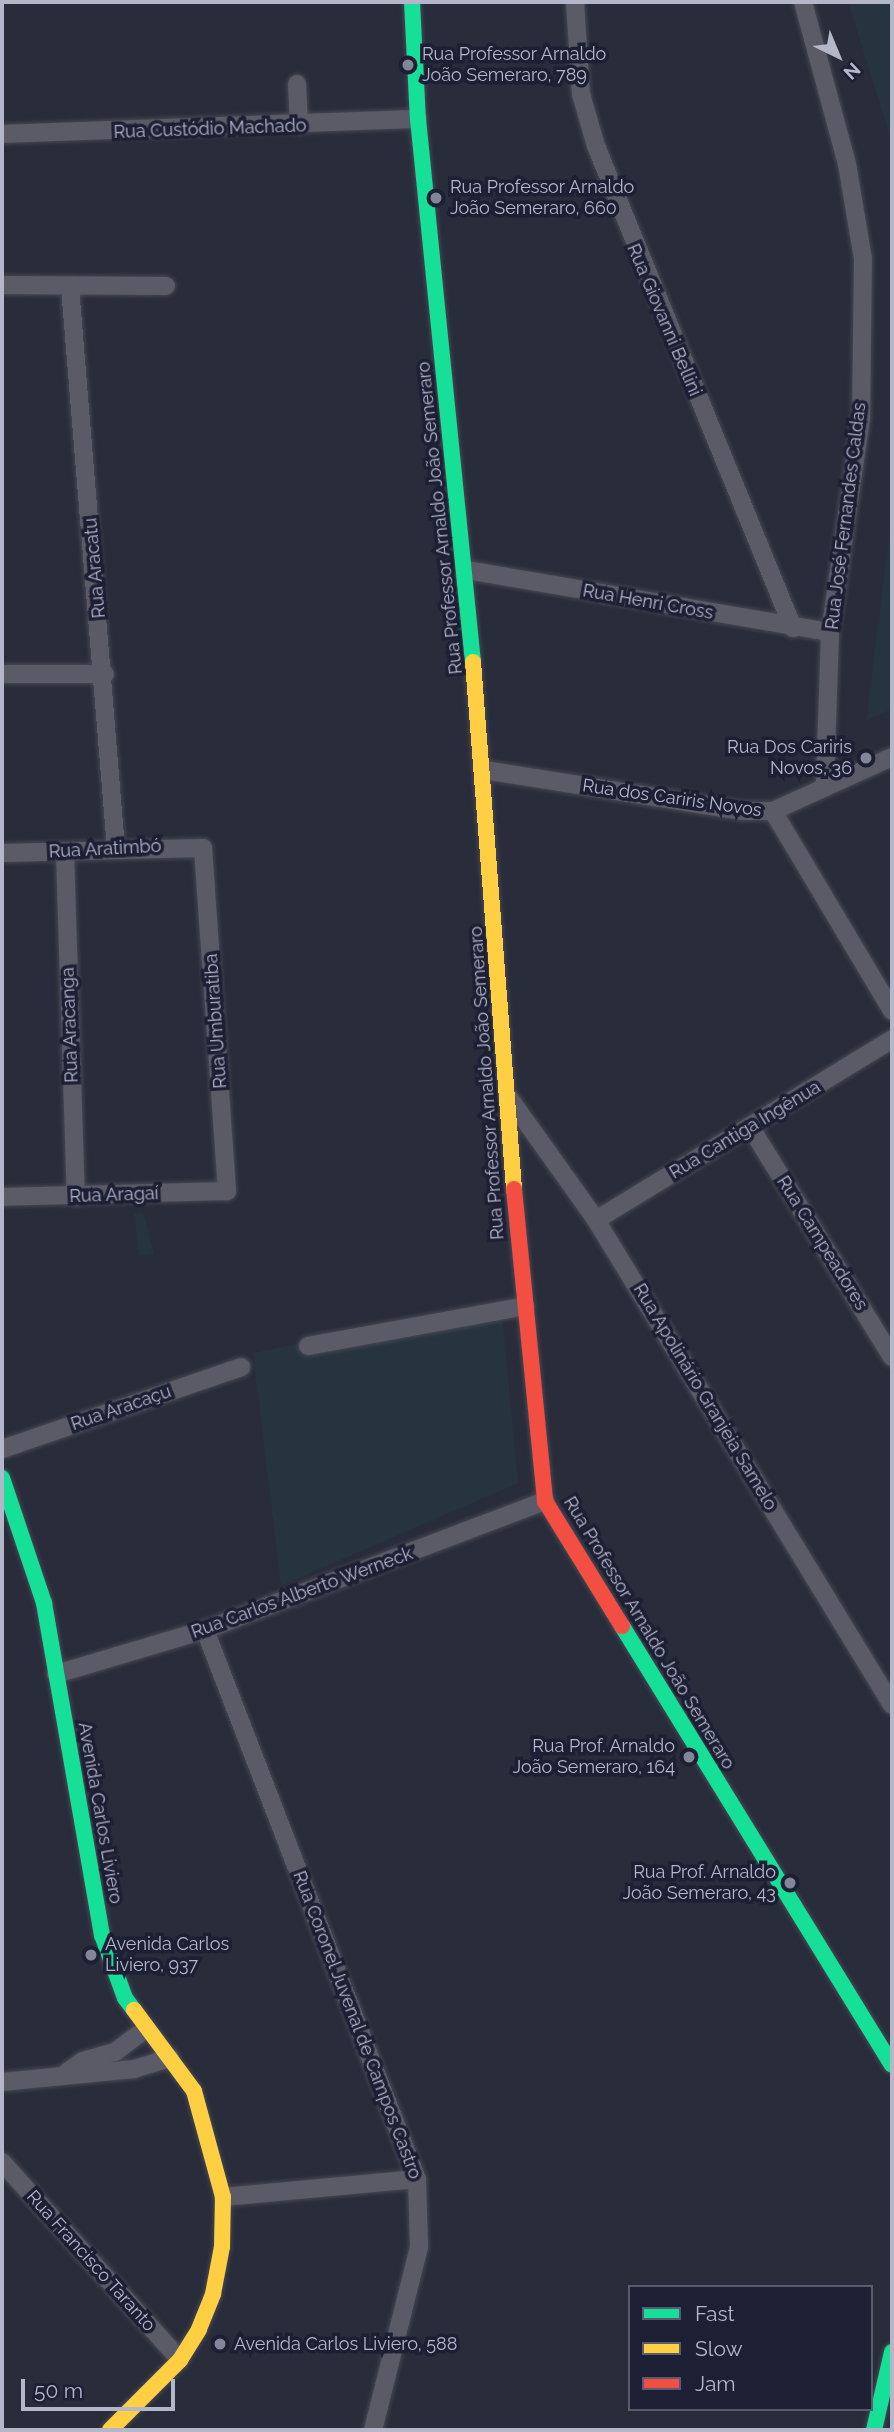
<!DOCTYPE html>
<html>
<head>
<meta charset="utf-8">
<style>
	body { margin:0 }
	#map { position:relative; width:894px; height:2432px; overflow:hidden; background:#292c3a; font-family:Raleway,sans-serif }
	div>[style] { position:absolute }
	.green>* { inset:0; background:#263440 }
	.roads { filter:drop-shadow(0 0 2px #464853) drop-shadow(0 0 2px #464853) }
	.street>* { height:18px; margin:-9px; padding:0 9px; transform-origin:9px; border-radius:9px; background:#5b5b67 }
	.fast>* { height:16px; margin:-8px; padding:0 8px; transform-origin:8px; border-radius:8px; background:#16e098 }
	.slow>* { height:16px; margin:-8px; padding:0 8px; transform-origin:8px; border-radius:8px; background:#ffcf43 }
	.jam>* { height:16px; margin:-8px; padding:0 8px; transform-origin:8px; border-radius:8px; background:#f24e42 }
	.dots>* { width:19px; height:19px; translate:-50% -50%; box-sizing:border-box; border:4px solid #1d1f35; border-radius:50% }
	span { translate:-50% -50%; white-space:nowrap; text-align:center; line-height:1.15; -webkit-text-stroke:7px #1d1f35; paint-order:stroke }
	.poi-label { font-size:18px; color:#b4b6ca }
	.left { translate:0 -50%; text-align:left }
	.right { translate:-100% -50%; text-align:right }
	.street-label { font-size:18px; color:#b4b6ca }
	.frame { position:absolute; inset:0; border:4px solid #b4b6ca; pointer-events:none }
	.legend { position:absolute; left:628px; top:2285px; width:245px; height:126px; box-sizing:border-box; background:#1d1f35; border:2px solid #595b71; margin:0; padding:9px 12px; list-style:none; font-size:21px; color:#b4b6ca }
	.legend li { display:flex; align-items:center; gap:14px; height:35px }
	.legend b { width:35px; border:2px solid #595b71 }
	.north { position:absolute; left:803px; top:21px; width:70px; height:70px; -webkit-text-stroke:5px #1d1f35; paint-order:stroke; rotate:137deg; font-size:19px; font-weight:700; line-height:28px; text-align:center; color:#b4b6ca }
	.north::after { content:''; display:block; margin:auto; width:24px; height:32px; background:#b4b6ca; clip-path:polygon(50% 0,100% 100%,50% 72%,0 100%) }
	.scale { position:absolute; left:21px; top:2379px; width:154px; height:32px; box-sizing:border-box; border:4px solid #b4b6ca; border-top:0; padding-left:9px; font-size:21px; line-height:24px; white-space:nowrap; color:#b4b6ca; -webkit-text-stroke:5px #1d1f35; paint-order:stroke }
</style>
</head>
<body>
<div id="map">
	<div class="green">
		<i style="clip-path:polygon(848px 2px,892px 2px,892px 143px)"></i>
		<i style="clip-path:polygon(892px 513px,892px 709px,866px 721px)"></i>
		<i style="clip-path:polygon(143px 1212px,154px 1253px,139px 1256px,134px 1214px)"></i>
		<i style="clip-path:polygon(501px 1301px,518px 1483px,281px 1586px,253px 1353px)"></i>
	</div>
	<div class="roads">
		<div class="street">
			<i style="left:575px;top:2px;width:92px;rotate:86.3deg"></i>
			<i style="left:581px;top:94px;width:54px;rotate:73.9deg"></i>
			<i style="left:596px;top:146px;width:521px;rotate:67.77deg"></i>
			<i style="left:803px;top:2px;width:168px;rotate:74.8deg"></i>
			<i style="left:847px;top:164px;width:96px;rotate:80.4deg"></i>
			<i style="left:863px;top:259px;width:159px;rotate:90.7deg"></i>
			<i style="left:861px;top:418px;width:216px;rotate:98.2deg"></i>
			<i style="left:830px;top:632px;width:154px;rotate:91.9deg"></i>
			<i style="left:297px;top:84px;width:41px;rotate:87.2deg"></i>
			<i style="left:2px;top:134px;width:416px;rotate:-2.1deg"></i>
			<i style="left:2px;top:285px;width:164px;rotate:0.3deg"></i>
			<i style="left:70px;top:287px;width:564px;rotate:85.32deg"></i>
			<i style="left:466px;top:570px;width:369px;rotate:9.7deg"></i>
			<i style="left:2px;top:674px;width:103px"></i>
			<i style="left:484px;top:770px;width:262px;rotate:9deg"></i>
			<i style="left:743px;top:811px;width:30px"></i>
			<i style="left:773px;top:811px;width:131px;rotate:-24.4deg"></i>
			<i style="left:773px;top:811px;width:233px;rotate:59.2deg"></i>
			<i style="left:2px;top:853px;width:201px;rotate:-1.4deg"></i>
			<i style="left:203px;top:848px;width:344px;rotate:86deg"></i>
			<i style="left:227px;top:1191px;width:225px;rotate:178.5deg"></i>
			<i style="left:65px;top:853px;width:344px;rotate:88.2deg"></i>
			<i style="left:507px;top:1095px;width:153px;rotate:54.5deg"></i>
			<i style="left:596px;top:1220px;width:568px;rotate:58.6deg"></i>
			<i style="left:751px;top:1128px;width:269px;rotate:58.4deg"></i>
			<i style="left:596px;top:1220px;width:347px;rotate:-31.4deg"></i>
			<i style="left:308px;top:1346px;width:221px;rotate:-10.4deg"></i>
			<i style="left:2px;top:1449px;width:253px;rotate:-18.9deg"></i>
			<i style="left:205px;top:1630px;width:589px;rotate:68.89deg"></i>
			<i style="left:417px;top:2179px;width:68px;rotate:88.3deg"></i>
			<i style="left:419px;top:2247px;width:189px;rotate:104.1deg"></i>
			<i style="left:56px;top:1674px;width:155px;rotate:-16.5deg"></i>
			<i style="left:205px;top:1630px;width:364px;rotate:-20.8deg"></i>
			<i style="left:67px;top:2072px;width:19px;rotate:-35deg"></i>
			<i style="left:83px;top:2061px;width:33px;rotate:-16deg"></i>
			<i style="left:115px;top:2052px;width:38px;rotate:-37deg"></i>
			<i style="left:2px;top:2082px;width:133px;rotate:-5.6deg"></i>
			<i style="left:134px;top:2069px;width:38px;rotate:-17deg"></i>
			<i style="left:2px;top:2162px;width:266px;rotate:48deg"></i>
			<i style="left:223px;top:2197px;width:195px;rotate:-5.3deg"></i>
		</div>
		<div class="fast">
			<i style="left:412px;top:2px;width:117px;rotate:87.1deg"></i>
			<i style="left:418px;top:119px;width:546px;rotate:84.22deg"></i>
			<i style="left:2px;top:1478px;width:132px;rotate:71.4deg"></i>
			<i style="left:44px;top:1603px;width:337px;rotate:80.1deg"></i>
			<i style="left:102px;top:1935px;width:67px;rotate:69.9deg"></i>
			<i style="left:125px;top:1998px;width:15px;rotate:53deg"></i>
			<i style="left:622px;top:1626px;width:515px;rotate:58.41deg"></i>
			<i style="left:874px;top:2430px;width:80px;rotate:-77deg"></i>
		</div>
		<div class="slow">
			<i style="left:473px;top:662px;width:529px;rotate:85.55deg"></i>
			<i style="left:110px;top:2430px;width:99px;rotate:-45deg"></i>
			<i style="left:180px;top:2360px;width:36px;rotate:-58deg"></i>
			<i style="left:199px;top:2329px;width:38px;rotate:-68deg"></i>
			<i style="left:213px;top:2294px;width:48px;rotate:-79.2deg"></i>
			<i style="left:222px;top:2247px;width:50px;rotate:-88.9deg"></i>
			<i style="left:223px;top:2197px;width:110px;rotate:-105.3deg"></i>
			<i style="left:194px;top:2091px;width:101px;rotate:-126.5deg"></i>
		</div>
		<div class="jam">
			<i style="left:514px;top:1189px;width:314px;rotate:84.3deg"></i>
			<i style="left:545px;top:1501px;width:147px;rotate:58.4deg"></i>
		</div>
	</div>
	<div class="dots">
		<i style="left:408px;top:65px;background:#838698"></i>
		<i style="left:436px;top:198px;background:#838698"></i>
		<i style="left:866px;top:758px;background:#838698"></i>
		<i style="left:689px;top:1757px;background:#838698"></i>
		<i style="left:790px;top:1883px;background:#838698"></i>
		<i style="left:91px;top:1955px;background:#838698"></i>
		<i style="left:220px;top:2344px;background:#838698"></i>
	</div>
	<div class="poi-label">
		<span class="left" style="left:422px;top:65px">Rua Professor Arnaldo<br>João Semeraro, 789</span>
		<span class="left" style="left:450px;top:198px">Rua Professor Arnaldo<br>João Semeraro, 660</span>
		<span class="right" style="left:852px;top:758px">Rua Dos Cariris<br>Novos, 36</span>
		<span class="right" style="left:675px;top:1757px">Rua Prof. Arnaldo<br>João Semeraro, 164</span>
		<span class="right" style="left:776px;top:1883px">Rua Prof. Arnaldo<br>João Semeraro, 43</span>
		<span class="left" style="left:105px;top:1955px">Avenida Carlos<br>Liviero, 937</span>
		<span class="left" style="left:234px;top:2344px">Avenida Carlos Liviero, 588</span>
	</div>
	<div class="street-label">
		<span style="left:210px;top:129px;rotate:-2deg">Rua Custódio Machado</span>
		<span style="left:664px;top:320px;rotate:67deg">Rua Giovanni Bellini</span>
		<span style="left:846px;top:516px;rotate:-83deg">Rua José Fernandes Caldas</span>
		<span style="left:440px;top:518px;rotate:-96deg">Rua Professor Arnaldo João Semeraro</span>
		<span style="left:95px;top:568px;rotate:-95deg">Rua Aracatu</span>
		<span style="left:648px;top:602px;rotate:10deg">Rua Henri Cross</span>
		<span style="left:672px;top:798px;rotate:8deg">Rua dos Cariris Novos</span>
		<span style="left:105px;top:849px;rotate:-3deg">Rua Aratimbó</span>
		<span style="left:216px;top:1021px;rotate:-94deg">Rua Umburatiba</span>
		<span style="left:70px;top:1025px;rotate:-92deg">Rua Aracanga</span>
		<span style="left:487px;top:1083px;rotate:-94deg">Rua Professor Arnaldo João Semeraro</span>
		<span style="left:745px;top:1130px;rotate:-31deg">Rua Cantiga Ingênua</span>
		<span style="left:114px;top:1195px;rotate:-2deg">Rua Aragaí</span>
		<span style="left:822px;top:1243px;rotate:58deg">Rua Campeadores</span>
		<span style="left:705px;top:1397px;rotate:59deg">Rua Apolinário Granjeia Samelo</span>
		<span style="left:121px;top:1408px;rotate:-19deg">Rua Aracaçu</span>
		<span style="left:302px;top:1593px;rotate:-20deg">Rua Carlos Alberto Werneck</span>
		<span style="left:649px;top:1633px;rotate:59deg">Rua Professor Arnaldo João Semeraro</span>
		<span style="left:100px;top:1813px;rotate:80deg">Avenida Carlos Liviero</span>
		<span style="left:357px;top:2025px;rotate:69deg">Rua Coronel Juvenal de Campos Castro</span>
		<span style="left:91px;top:2261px;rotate:48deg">Rua Francisco Taranto</span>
	</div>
	<div class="frame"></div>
	<ul class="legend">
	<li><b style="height:9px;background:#16e098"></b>Fast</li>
	<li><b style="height:9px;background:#ffcf43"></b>Slow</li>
	<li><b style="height:9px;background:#f24e42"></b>Jam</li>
	</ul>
	<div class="north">N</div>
	<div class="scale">50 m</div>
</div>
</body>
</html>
